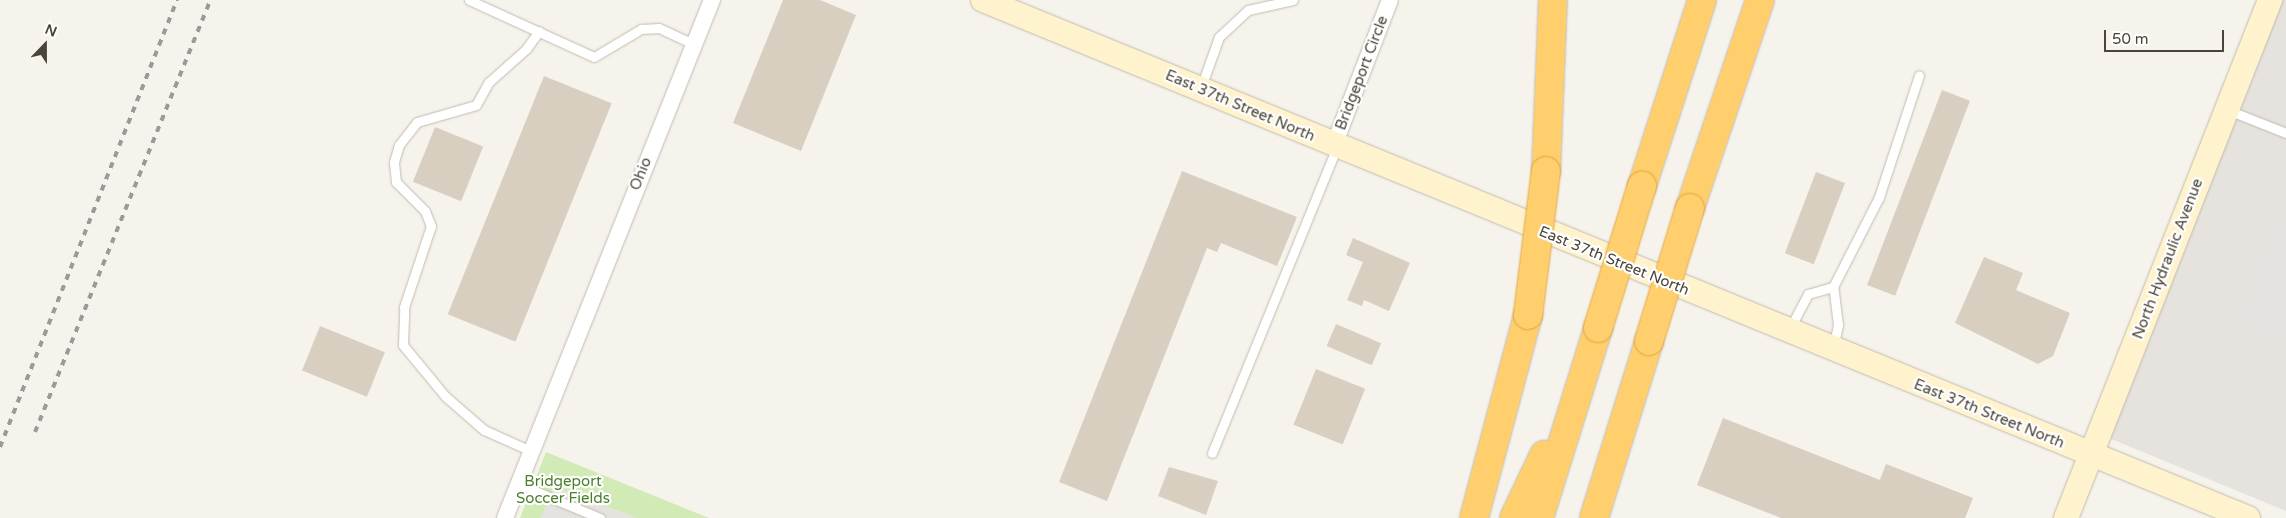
<!DOCTYPE html>
<html>
<head>
<meta charset="utf-8">
<style>
	body { margin:0 }
	#map { position:relative; width:2286px; height:518px; overflow:hidden; background:#f6f3ec; font-family:"Varela Round",sans-serif }
	div>[style] { position:absolute }
	.industrial>* { inset:0; background:#e6e2dd }
	.green>* { inset:0; background:#d2eab5 }
	.parking>* { inset:0; background:#e5e3e0 }
	.building>* { inset:0; background:#d8cfc1; transform-origin:0 0 }
	.roads { filter:drop-shadow(0 0 1px #c2bbae) drop-shadow(0 0 1px #c2bbae) }
	.lane>* { height:9px; margin:-4.5px; padding:0 4.5px; transform-origin:4.5px; border-radius:4.5px; background:#fff }
	.street>* { height:16px; margin:-8px; padding:0 8px; transform-origin:8px; border-radius:8px; background:#fff }
	.secondary>* { height:24px; margin:-12px; padding:0 12px; transform-origin:12px; border-radius:12px; background:#fff3cd }
	.highway>* { height:28px; margin:-14px; padding:0 14px; transform-origin:14px; border-radius:14px; background:#ffcf6e }
	.rail>* { height:4px; margin-top:-2px; transform-origin:0; background:repeating-linear-gradient(90deg,#9a9a9a 0 6px,transparent 0 12px) }
	.bridges { filter:drop-shadow(0 0 1px #e0a43c) drop-shadow(0 0 1px #e0a43c) }
	.highway-bridge>* { height:28px; margin:-14px; padding:0 14px; transform-origin:14px; border-radius:14px; background:#ffcf6e }
	span { translate:-50% -50%; white-space:nowrap; text-align:center; line-height:1.15; -webkit-text-stroke:4.5px #fff; paint-order:stroke }
	.street-label { font-size:15px; color:#4b4439 }
	.park-label { font-size:15px; color:#4a7f2a }
	.north { position:absolute; left:20px; top:20px; width:50px; height:50px; -webkit-text-stroke:4px #fff; paint-order:stroke; rotate:22deg; font-size:14px; font-weight:700; line-height:20px; text-align:center; color:#4b4439 }
	.north::after { content:''; display:block; margin:auto; width:18px; height:22px; background:#4b4439; clip-path:polygon(50% 0,100% 100%,50% 72%,0 100%) }
	.scale { position:absolute; left:2104px; top:30px; width:120px; height:22px; box-sizing:border-box; border:2px solid #4b4439; border-top:0; padding-left:6px; font-size:15px; line-height:18px; white-space:nowrap; color:#4b4439; -webkit-text-stroke:4px #fff; paint-order:stroke }
</style>
</head>
<body>
<div id="map">
	<div class="industrial">
		<i style="clip-path:polygon(2269px 0,2286px 0,2286px 511px,2099px 434px)"></i>
	</div>
	<div class="green">
		<i style="clip-path:polygon(546px 452px,709px 518px,520px 518px)"></i>
	</div>
	<div class="parking">
		<i style="clip-path:polygon(2283px 191px,2286px 193px,2286px 349px,2230px 326px)"></i>
		<i style="clip-path:polygon(554px 486px,637px 518px,541px 518px)"></i>
	</div>
	<div class="building">
		<i style="clip-path:polygon(783px 0,820px 0,856px 15px,801px 151px,733px 123px)"></i>
		<i style="left:544px;top:76px;width:73px;height:257px;rotate:22deg"></i>
		<i style="left:1942px;top:90px;width:30px;height:209px;rotate:21deg"></i>
		<i style="left:435px;top:127px;width:52px;height:59px;rotate:22deg"></i>
		<i style="clip-path:polygon(1182px 171px,1297px 217px,1277px 266px,1221px 243px,1217px 252px,1207px 248px,1107px 501px,1059px 482px)"></i>
		<i style="left:1816px;top:172px;width:31px;height:87px;rotate:21deg"></i>
		<i style="clip-path:polygon(1353px 238px,1410px 263px,1389px 311px,1364px 300px,1362px 306px,1347px 300px,1363px 262px,1346px 255px)"></i>
		<i style="clip-path:polygon(1984px 257px,2023px 273px,2016px 290px,2070px 313px,2053px 356px,2038px 364px,1955px 323px)"></i>
		<i style="left:1336px;top:324px;width:49px;height:24px;rotate:23deg"></i>
		<i style="left:320px;top:326px;width:70px;height:48px;rotate:22deg"></i>
		<i style="left:1316px;top:369px;width:53px;height:60px;rotate:22deg"></i>
		<i style="clip-path:polygon(1723px 418px,1880px 480px,1886px 464px,1973px 498px,1965px 518px,1781px 518px,1697px 485px)"></i>
		<i style="clip-path:polygon(1169px 467px,1218px 481px,1206px 515px,1158px 496px)"></i>
	</div>
	<div class="roads">
		<div class="lane">
			<i style="left:469px;top:0;width:137px;rotate:24.5deg"></i>
			<i style="left:594px;top:57px;width:55px;rotate:-30.8deg"></i>
			<i style="left:641px;top:29px;width:18px;rotate:-3deg"></i>
			<i style="left:659px;top:28px;width:38px;rotate:25deg"></i>
			<i style="left:1201px;top:87px;width:53px;rotate:-70.2deg"></i>
			<i style="left:1219px;top:37px;width:40px;rotate:-43deg"></i>
			<i style="left:1248px;top:10px;width:46px;rotate:-12.5deg"></i>
			<i style="left:2228px;top:110px;width:62px;rotate:21.6deg"></i>
			<i style="left:1789px;top:330px;width:41px;rotate:-62.2deg"></i>
			<i style="left:1808px;top:294px;width:26px;rotate:-16deg"></i>
			<i style="left:1833px;top:347px;width:23px;rotate:-77deg"></i>
			<i style="left:1838px;top:325px;width:38px;rotate:-97deg"></i>
			<i style="left:1833px;top:287px;width:101px;rotate:-62.9deg"></i>
			<i style="left:1879px;top:197px;width:128px;rotate:-71.8deg"></i>
			<i style="left:531px;top:451px;width:51px;rotate:-155.9deg"></i>
			<i style="left:484px;top:430px;width:52px;rotate:-138.9deg"></i>
			<i style="left:445px;top:396px;width:66px;rotate:-129.5deg"></i>
			<i style="left:403px;top:345px;width:38px;rotate:-88deg"></i>
			<i style="left:404px;top:307px;width:85px;rotate:-71.6deg"></i>
			<i style="left:431px;top:226px;width:16px;rotate:-112deg"></i>
			<i style="left:425px;top:211px;width:41px;rotate:-135deg"></i>
			<i style="left:396px;top:182px;width:20px;rotate:-96deg"></i>
			<i style="left:394px;top:162px;width:18px;rotate:-74deg"></i>
			<i style="left:399px;top:145px;width:29px;rotate:-52deg"></i>
			<i style="left:417px;top:122px;width:61px;rotate:-16.1deg"></i>
			<i style="left:476px;top:105px;width:26px;rotate:-61deg"></i>
			<i style="left:489px;top:82px;width:50px;rotate:-41.7deg"></i>
			<i style="left:526px;top:49px;width:22px;rotate:-54deg"></i>
			<i style="left:1212px;top:453px;width:331px;rotate:-67.8deg"></i>
			<i style="left:518px;top:484px;width:89px;rotate:22.5deg"></i>
		</div>
		<div class="street">
			<i style="left:1334px;top:145px;width:155px;rotate:-68.9deg"></i>
			<i style="left:505px;top:518px;width:558px;rotate:-68.22deg"></i>
		</div>
		<div class="secondary">
			<i style="left:983px;top:0;width:1367px;rotate:22.27deg"></i>
			<i style="left:2066px;top:518px;width:557px;rotate:-68.5deg"></i>
		</div>
		<div class="highway">
			<i style="left:1546px;top:171px;width:171px;rotate:-87.7deg"></i>
			<i style="left:1642px;top:186px;width:195px;rotate:-72.1deg"></i>
			<i style="left:1690px;top:208px;width:219px;rotate:-71.4deg"></i>
			<i style="left:1474px;top:518px;width:210px;rotate:-75.1deg"></i>
			<i style="left:1514px;top:518px;width:70px;rotate:-64.5deg"></i>
			<i style="left:1539px;top:518px;width:199px;rotate:-72.7deg"></i>
			<i style="left:1594px;top:518px;width:185px;rotate:-72.7deg"></i>
		</div>
	</div>
	<div class="rail">
		<i style="left:35px;top:432px;width:466px;rotate:-67.9deg"></i>
		<i style="left:0;top:447px;width:481px;rotate:-68.4deg"></i>
	</div>
	<div class="bridges">
		<div class="highway-bridge">
			<i style="left:1528px;top:315px;width:145px;rotate:-82.9deg"></i>
			<i style="left:1598px;top:328px;width:149px;rotate:-72.8deg"></i>
			<i style="left:1649px;top:341px;width:139px;rotate:-72.9deg"></i>
		</div>
	</div>
	<div class="street-label">
		<span style="left:1362px;top:73px;rotate:-69deg">Bridgeport Circle</span>
		<span style="left:1240px;top:106px;rotate:23deg">East 37th Street North</span>
		<span style="left:641px;top:174px;rotate:-68deg">Ohio</span>
		<span style="left:2168px;top:259px;rotate:-69deg">North Hydraulic Avenue</span>
		<span style="left:1614px;top:261px;rotate:22deg">East 37th Street North</span>
		<span style="left:1989px;top:414px;rotate:22deg">East 37th Street North</span>
	</div>
	<div class="park-label">
		<span style="left:563px;top:490px">Bridgeport<br>Soccer Fields</span>
	</div>
	<div class="north">N</div>
	<div class="scale">50 m</div>
</div>
</body>
</html>
